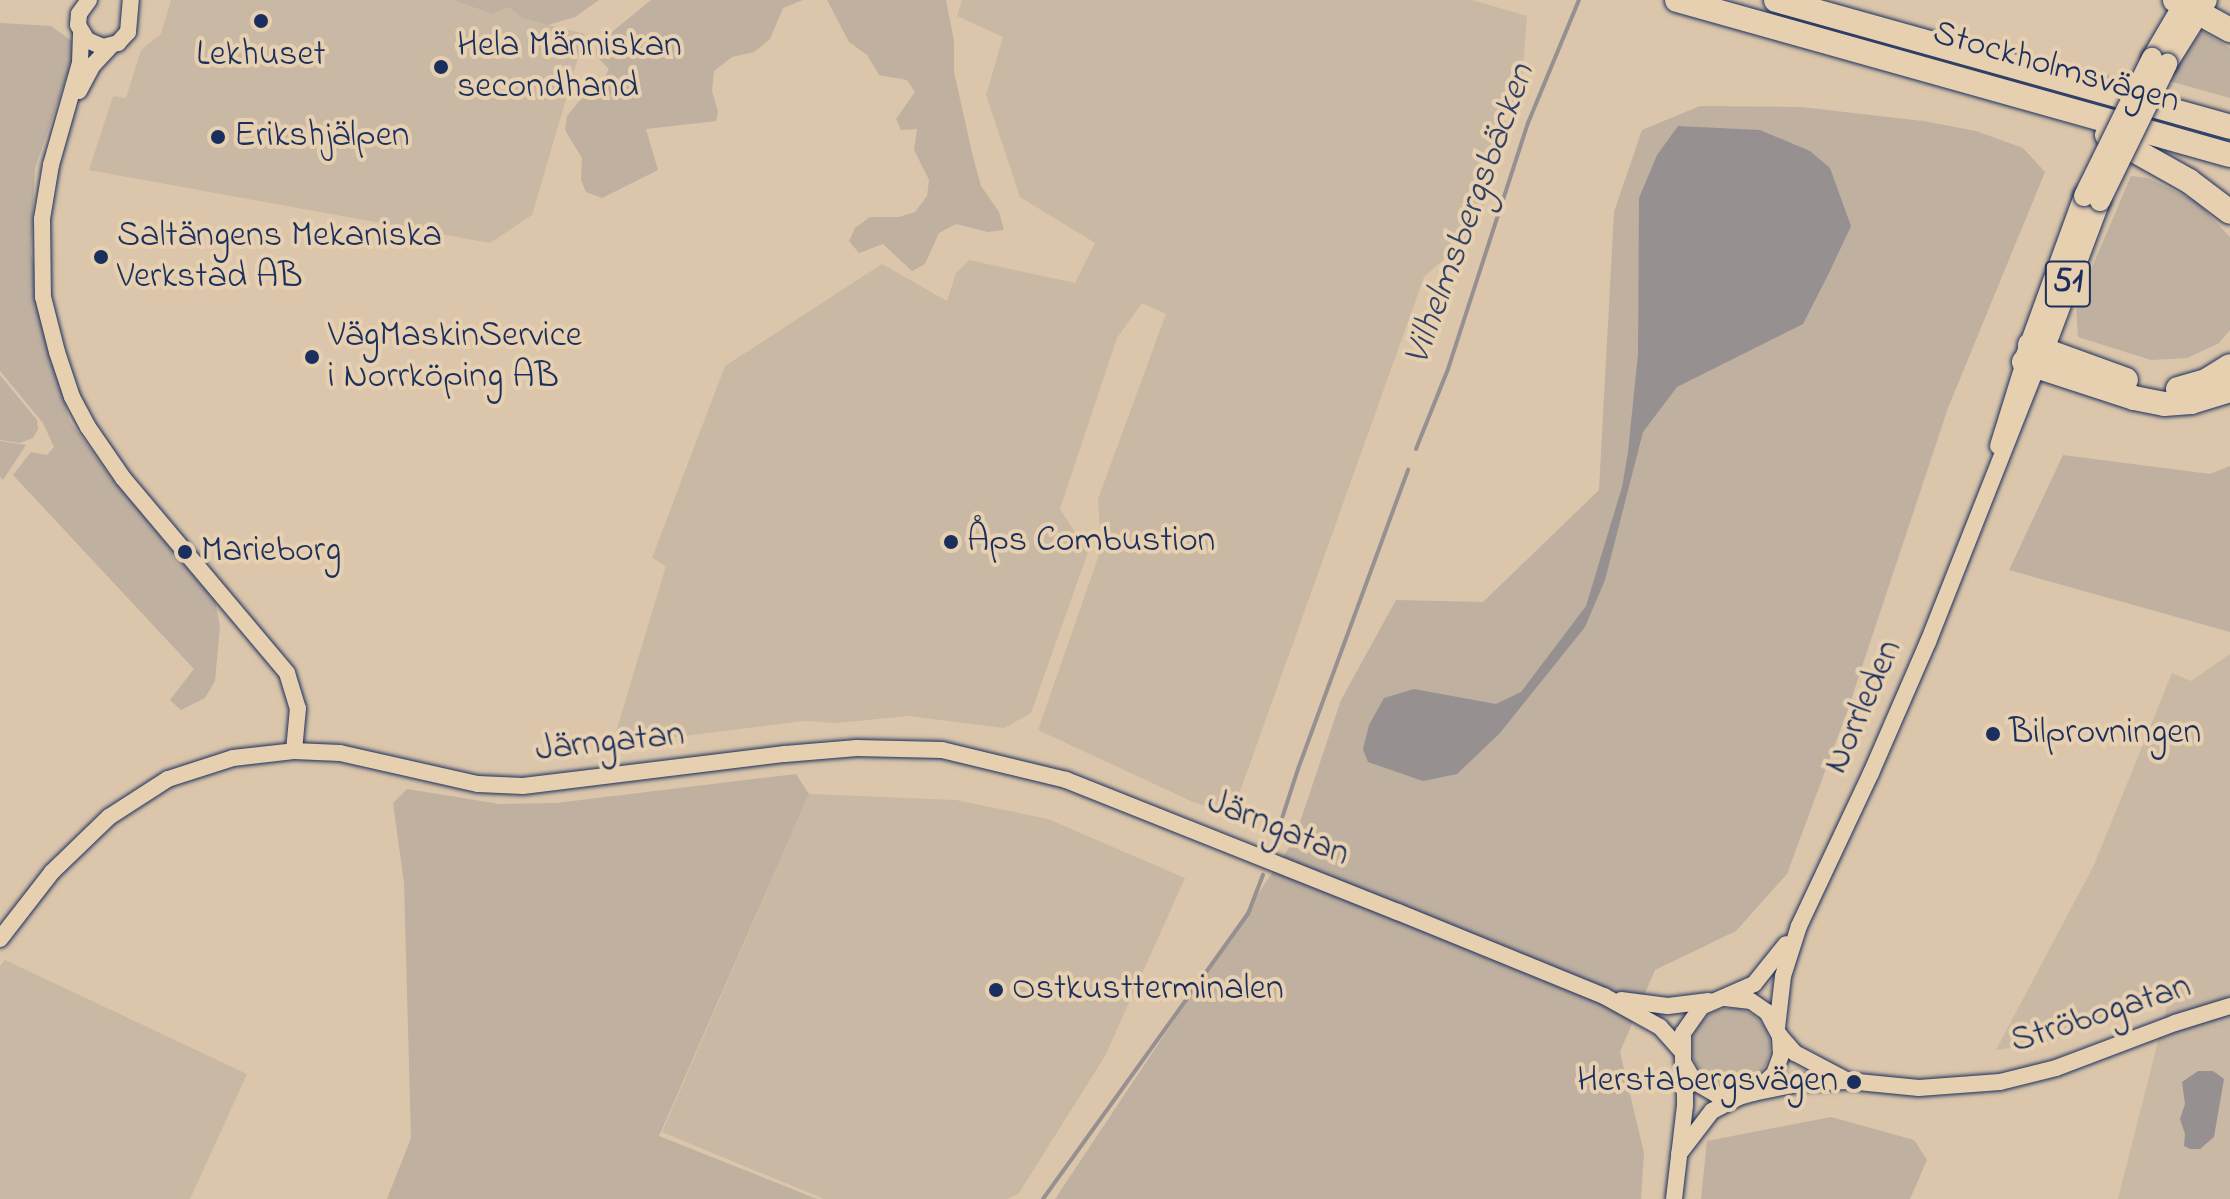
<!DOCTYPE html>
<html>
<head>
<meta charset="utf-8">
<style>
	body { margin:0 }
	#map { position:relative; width:2230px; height:1199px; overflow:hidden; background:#dbc6ab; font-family:"Indie Flower",sans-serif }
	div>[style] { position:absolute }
	.built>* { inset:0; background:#c9b8a4 }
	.green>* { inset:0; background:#bfb0a0 }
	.round { border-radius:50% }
	.water>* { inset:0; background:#969190 }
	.stream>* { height:4px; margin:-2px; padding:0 2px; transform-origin:2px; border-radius:2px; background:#969190 }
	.roads { filter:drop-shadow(0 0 2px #1b2f5e) drop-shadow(0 0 2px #1b2f5e) }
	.minor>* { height:16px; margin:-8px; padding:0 8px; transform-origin:8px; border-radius:8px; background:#e7d0b0 }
	.major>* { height:20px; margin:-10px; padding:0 10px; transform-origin:10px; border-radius:10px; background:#e7d0b0 }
	.highway>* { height:24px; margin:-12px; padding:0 12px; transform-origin:12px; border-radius:12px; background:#e7d0b0 }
	.bridges { filter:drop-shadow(0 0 2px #1b2f5e) drop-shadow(0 0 2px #1b2f5e) }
	.major-bridge>* { height:20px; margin:-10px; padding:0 10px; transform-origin:10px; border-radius:10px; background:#e7d0b0 }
	.dots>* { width:22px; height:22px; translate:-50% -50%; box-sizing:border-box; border:4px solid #e7d0b0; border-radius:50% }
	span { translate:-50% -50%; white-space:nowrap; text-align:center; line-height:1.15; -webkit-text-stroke:8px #e7d0b0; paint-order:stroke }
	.shield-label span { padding:2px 6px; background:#e7d0b0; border:2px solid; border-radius:6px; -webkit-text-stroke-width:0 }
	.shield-label { font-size:34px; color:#1b2f5e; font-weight:700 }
	.poi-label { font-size:36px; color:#1b2f5e }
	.left { translate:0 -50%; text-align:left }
	.right { translate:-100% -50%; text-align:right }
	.street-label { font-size:36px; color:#1b2f5e }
	.water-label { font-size:38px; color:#344368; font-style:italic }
</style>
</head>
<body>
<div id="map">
	<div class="built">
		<i style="clip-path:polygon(171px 0,453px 0,492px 14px,509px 7px,522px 18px,585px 34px,532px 215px,490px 243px,89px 170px,113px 96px,126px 98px,141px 50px,161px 34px)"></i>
		<i style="clip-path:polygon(962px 0,1472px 0,1527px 16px,1521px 95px,1475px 231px,1424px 277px,1232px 814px,1193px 802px,1038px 730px,1101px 549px,1098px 499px,1166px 314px,1142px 303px,1117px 338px,1060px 509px,1088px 552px,1031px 713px,1004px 728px,908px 716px,837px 723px,804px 721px,612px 745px,666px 566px,652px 558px,725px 366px,882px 264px,947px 301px,956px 273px,969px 260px,1075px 283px,1095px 243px,1020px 197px,986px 95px,1003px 37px,957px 16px)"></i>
		<i style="clip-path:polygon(2230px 654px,2230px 1199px,2118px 1199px,2168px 1002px,2046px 1043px,1996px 1050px,2094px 865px,2172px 673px,2191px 681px)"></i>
		<i style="clip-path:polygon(809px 794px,956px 800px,1048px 819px,1185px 878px,1105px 1056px,1019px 1193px,1007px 1199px,824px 1199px,662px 1132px)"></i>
		<i style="clip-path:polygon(5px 960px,247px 1074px,190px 1199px,0 1199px,0 966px)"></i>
	</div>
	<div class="green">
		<i style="clip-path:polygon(453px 0,599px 0,575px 17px,548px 25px,522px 18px,509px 7px,492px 14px)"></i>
		<i style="clip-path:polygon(651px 0,803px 0,783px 8px,770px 39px,754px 52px,732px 57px,714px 71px,712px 91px,718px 112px,716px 121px,646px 129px,658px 170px,602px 198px,586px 192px,581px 180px,582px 158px,565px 130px,567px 116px,580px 100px,603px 80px,609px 69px,596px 56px,596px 45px)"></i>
		<i style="clip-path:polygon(827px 0,946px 0,954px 41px,954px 72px,973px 157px,981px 186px,999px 212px,1004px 230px,988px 232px,956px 224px,939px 233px,925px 264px,912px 271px,883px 244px,859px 253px,849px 241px,855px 228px,870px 217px,899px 217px,915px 212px,927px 196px,929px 180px,914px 150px,917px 129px,901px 130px,896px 119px,915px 92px,907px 80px,879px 75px,867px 55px,849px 42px)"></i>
		<i style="clip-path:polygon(0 23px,51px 26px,80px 47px,71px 64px,35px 168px,31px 253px,69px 420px,112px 479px,215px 601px,220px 626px,215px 681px,205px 698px,181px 710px,170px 700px,194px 669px,13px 475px,31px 452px,47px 455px,54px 447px,43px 423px,0 371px)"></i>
		<i style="clip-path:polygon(2201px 31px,2230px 48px,2230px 98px,2169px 81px)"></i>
		<i style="clip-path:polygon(1700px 106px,1801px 107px,1923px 121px,1976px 131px,2023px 148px,2045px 172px,1948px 408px,1847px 712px,1787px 874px,1736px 931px,1655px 970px,1620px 1052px,1644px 1153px,1641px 1199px,1055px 1199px,1294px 840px,1341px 700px,1396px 600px,1483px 602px,1599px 490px,1614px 212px,1642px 130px)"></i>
		<i style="clip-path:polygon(2131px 176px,2148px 178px,2196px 201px,2230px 237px,2230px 330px,2219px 343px,2187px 358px,2151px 360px,2078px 337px,2076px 305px)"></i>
		<i style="clip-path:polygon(0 375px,37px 420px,38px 429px,33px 438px,20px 443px,0 440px)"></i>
		<i style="clip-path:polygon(0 441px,26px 445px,3px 480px,0 477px)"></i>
		<i style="clip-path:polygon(2063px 455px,2210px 474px,2230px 466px,2230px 632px,2009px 570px)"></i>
		<i style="clip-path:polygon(796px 774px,809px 794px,659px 1136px,817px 1199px,387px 1199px,411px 1138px,404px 883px,393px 803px,407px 789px,500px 804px,556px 803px)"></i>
		<i class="round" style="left:1692px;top:1008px;width:78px;height:78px"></i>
		<i style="clip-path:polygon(1831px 1117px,1914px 1140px,1927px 1160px,1910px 1199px,1701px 1199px,1707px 1141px)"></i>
	</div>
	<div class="water">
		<i style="clip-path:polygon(1678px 126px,1760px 130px,1810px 151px,1830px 168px,1851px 226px,1829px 273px,1803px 324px,1677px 387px,1643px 432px,1605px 580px,1585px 627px,1500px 733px,1457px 774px,1423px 781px,1368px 762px,1363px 749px,1369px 725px,1384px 698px,1414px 689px,1496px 704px,1521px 692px,1586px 606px,1622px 487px,1628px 452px,1638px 354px,1639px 198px,1657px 155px)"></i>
		<i style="clip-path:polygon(2198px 1071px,2213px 1071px,2224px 1079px,2214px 1137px,2200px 1149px,2190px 1149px,2184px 1146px,2185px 1134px,2180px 1119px,2185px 1104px,2182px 1082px)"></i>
	</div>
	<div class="stream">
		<i style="left:1416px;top:449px;width:86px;rotate:-68.2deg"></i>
		<i style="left:1448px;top:369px;width:259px;rotate:-72deg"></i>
		<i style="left:1528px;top:123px;width:133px;rotate:-67.5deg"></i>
		<i style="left:1273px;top:846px;width:81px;rotate:-72deg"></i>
		<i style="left:1298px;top:769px;width:319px;rotate:-69.8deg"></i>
		<i style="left:1043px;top:1199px;width:351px;rotate:-54.3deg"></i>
		<i style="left:1248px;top:914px;width:42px;rotate:-69deg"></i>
	</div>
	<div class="roads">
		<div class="minor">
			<i style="left:89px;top:0;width:17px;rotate:126deg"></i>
			<i style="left:79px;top:14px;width:11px;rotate:95deg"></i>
			<i style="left:78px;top:25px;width:17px;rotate:59deg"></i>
			<i style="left:87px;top:40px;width:17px;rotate:24deg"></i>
			<i style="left:103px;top:47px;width:16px;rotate:-15deg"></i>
			<i style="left:118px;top:43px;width:15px;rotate:-48deg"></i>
			<i style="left:128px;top:32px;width:32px;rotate:-85deg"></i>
			<i style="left:81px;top:34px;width:29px;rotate:92deg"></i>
			<i style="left:80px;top:63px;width:106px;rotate:105.9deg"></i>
			<i style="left:51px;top:165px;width:55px;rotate:99.5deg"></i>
			<i style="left:42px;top:219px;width:78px;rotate:89.3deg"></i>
			<i style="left:43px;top:297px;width:57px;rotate:75.7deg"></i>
			<i style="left:57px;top:352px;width:47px;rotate:71.6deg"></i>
			<i style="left:72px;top:397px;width:34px;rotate:62deg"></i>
			<i style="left:88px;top:427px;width:62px;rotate:55.5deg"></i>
			<i style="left:123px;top:478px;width:255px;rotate:49.9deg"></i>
			<i style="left:287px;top:673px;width:37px;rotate:73deg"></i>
			<i style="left:298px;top:708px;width:43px;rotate:95.3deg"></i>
			<i style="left:79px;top:91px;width:30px;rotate:-62deg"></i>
			<i style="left:93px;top:65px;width:26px;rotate:-47deg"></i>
			<i style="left:1998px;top:446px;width:88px;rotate:-72.8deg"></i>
			<i style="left:0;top:939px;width:85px;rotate:-52.2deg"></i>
			<i style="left:52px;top:872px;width:79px;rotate:-44deg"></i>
			<i style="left:109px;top:817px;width:70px;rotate:-32.8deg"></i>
			<i style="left:168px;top:779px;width:68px;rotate:-17.9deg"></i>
			<i style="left:233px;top:758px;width:61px;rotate:-6.5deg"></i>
			<i style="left:294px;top:751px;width:46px;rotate:2.5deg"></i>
			<i style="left:340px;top:753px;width:141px;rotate:12.7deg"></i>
			<i style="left:478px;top:784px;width:45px;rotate:2.5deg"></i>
			<i style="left:523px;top:786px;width:264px;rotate:-7deg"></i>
			<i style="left:785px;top:754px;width:72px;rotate:-4.8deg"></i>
			<i style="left:857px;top:748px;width:85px;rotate:1.3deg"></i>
			<i style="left:942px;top:750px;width:128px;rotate:13.6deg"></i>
			<i style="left:1066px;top:780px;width:357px;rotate:21.7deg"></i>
			<i style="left:1398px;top:912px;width:222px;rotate:22.2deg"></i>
			<i style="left:1604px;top:996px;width:64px;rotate:29deg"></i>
			<i style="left:1660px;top:1027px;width:31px;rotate:48deg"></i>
			<i style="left:1725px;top:998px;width:26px;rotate:7deg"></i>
			<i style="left:1751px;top:1001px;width:19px;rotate:35deg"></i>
			<i style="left:1767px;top:1012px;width:27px;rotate:62deg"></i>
			<i style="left:1780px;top:1036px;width:19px;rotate:87deg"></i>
			<i style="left:1781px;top:1055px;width:20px;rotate:110deg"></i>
			<i style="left:1774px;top:1074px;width:28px;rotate:138deg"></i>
			<i style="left:1753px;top:1093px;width:15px;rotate:164deg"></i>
			<i style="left:1739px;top:1097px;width:22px;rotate:-175deg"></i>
			<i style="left:1717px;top:1095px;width:27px;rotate:-149deg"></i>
			<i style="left:1694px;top:1081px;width:22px;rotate:-120deg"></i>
			<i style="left:1683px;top:1062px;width:29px;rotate:-90deg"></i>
			<i style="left:1683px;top:1033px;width:32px;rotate:-55deg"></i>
			<i style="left:1701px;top:1007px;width:58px;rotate:-23.5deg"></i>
			<i style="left:1754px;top:984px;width:51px;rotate:-51.3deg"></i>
			<i style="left:1621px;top:1000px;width:47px;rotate:7.3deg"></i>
			<i style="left:1668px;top:1006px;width:41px;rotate:-7deg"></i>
			<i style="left:1777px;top:1028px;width:52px;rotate:-83.4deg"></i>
			<i style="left:1783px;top:976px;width:52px;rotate:-72.3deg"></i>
			<i style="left:1799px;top:926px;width:169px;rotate:-64.8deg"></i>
			<i style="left:1871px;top:773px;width:143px;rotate:-66.5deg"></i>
			<i style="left:1928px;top:642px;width:296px;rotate:-68.4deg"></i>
			<i style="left:1780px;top:1036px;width:23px;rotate:49deg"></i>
			<i style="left:1795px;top:1053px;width:58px;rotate:27.9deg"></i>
			<i style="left:1753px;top:1093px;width:50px;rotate:-11.5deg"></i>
			<i style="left:1802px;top:1083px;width:46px;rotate:-2.5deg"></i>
			<i style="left:1848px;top:1081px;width:71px;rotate:5.6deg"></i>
			<i style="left:1919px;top:1088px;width:81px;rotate:-4.2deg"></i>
			<i style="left:2000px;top:1082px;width:58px;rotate:-14deg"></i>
			<i style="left:2056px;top:1068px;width:127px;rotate:-20.7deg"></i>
			<i style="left:2175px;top:1023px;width:58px;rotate:-17.2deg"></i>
			<i style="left:1679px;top:1154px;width:54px;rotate:-52.5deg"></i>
			<i style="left:1712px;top:1111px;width:27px;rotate:-27deg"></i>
			<i style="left:1674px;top:1199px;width:95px;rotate:-83.3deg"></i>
			<i style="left:1685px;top:1105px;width:35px;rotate:-90deg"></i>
		</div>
		<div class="major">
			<i style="left:2152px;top:58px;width:67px;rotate:-59.6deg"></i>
			<i style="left:2167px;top:64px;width:75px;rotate:-58deg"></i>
			<i style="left:2025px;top:358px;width:172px;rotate:-70deg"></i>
			<i style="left:2039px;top:363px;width:173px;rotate:-69.4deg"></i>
		</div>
		<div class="highway">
			<i style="left:1677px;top:0;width:574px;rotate:15.66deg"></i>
			<i style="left:1776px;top:0;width:471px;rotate:15.6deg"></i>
			<i style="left:2175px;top:0;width:63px;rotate:28.6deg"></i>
			<i style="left:2107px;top:135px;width:94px;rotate:29.3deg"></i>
			<i style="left:2189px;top:181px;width:51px;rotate:37.1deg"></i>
			<i style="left:2030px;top:345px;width:102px;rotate:20deg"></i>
			<i style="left:2024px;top:362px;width:116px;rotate:18.1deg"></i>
			<i style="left:2134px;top:398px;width:31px;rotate:11deg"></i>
			<i style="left:2164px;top:404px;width:27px;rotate:-4deg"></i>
			<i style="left:2191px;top:402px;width:41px;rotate:-17.1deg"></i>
			<i style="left:2178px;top:389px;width:29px;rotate:-16deg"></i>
			<i style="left:2206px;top:381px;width:28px;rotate:-32deg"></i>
		</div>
	</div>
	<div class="bridges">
		<div class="major-bridge">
			<i style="left:2084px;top:196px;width:154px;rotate:-63.8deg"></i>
			<i style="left:2100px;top:201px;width:153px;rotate:-63.9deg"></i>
		</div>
	</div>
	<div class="dots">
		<i style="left:261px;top:21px;background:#1b2f5e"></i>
		<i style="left:441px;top:67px;background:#1b2f5e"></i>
		<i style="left:218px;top:137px;background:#1b2f5e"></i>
		<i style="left:101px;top:257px;background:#1b2f5e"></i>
		<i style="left:312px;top:357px;background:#1b2f5e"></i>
		<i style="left:951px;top:542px;background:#1b2f5e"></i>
		<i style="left:185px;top:552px;background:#1b2f5e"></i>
		<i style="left:1993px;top:734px;background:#1b2f5e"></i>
		<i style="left:996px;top:990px;background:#1b2f5e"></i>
		<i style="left:1854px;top:1082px;background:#1b2f5e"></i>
	</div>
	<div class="shield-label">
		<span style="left:2068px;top:284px">51</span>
	</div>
	<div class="poi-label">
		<span class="left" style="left:457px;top:67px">Hela Människan<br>secondhand</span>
		<span style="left:261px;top:56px">Lekhuset</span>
		<span class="left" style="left:234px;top:137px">Erikshjälpen</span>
		<span class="left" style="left:117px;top:257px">Saltängens Mekaniska<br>Verkstad AB</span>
		<span class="left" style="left:328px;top:357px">VägMaskinService<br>i Norrköping AB</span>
		<span class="left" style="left:967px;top:542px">Åps Combustion</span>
		<span class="left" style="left:201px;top:552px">Marieborg</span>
		<span class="left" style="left:2009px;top:734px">Bilprovningen</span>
		<span class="left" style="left:1012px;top:990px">Ostkustterminalen</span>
		<span class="right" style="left:1838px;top:1082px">Herstabergsvägen</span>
	</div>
	<div class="street-label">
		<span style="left:2056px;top:68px;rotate:16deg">Stockholmsvägen</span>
		<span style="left:1864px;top:707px;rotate:-66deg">Norrleden</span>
		<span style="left:610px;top:743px;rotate:-6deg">Järngatan</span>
		<span style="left:1278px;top:829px;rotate:22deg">Järngatan</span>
		<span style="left:2101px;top:1015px;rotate:-18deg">Ströbogatan</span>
	</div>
	<div class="water-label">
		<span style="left:1471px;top:215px;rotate:-70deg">Vilhelmsbergsbäcken</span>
	</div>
</div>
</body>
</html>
